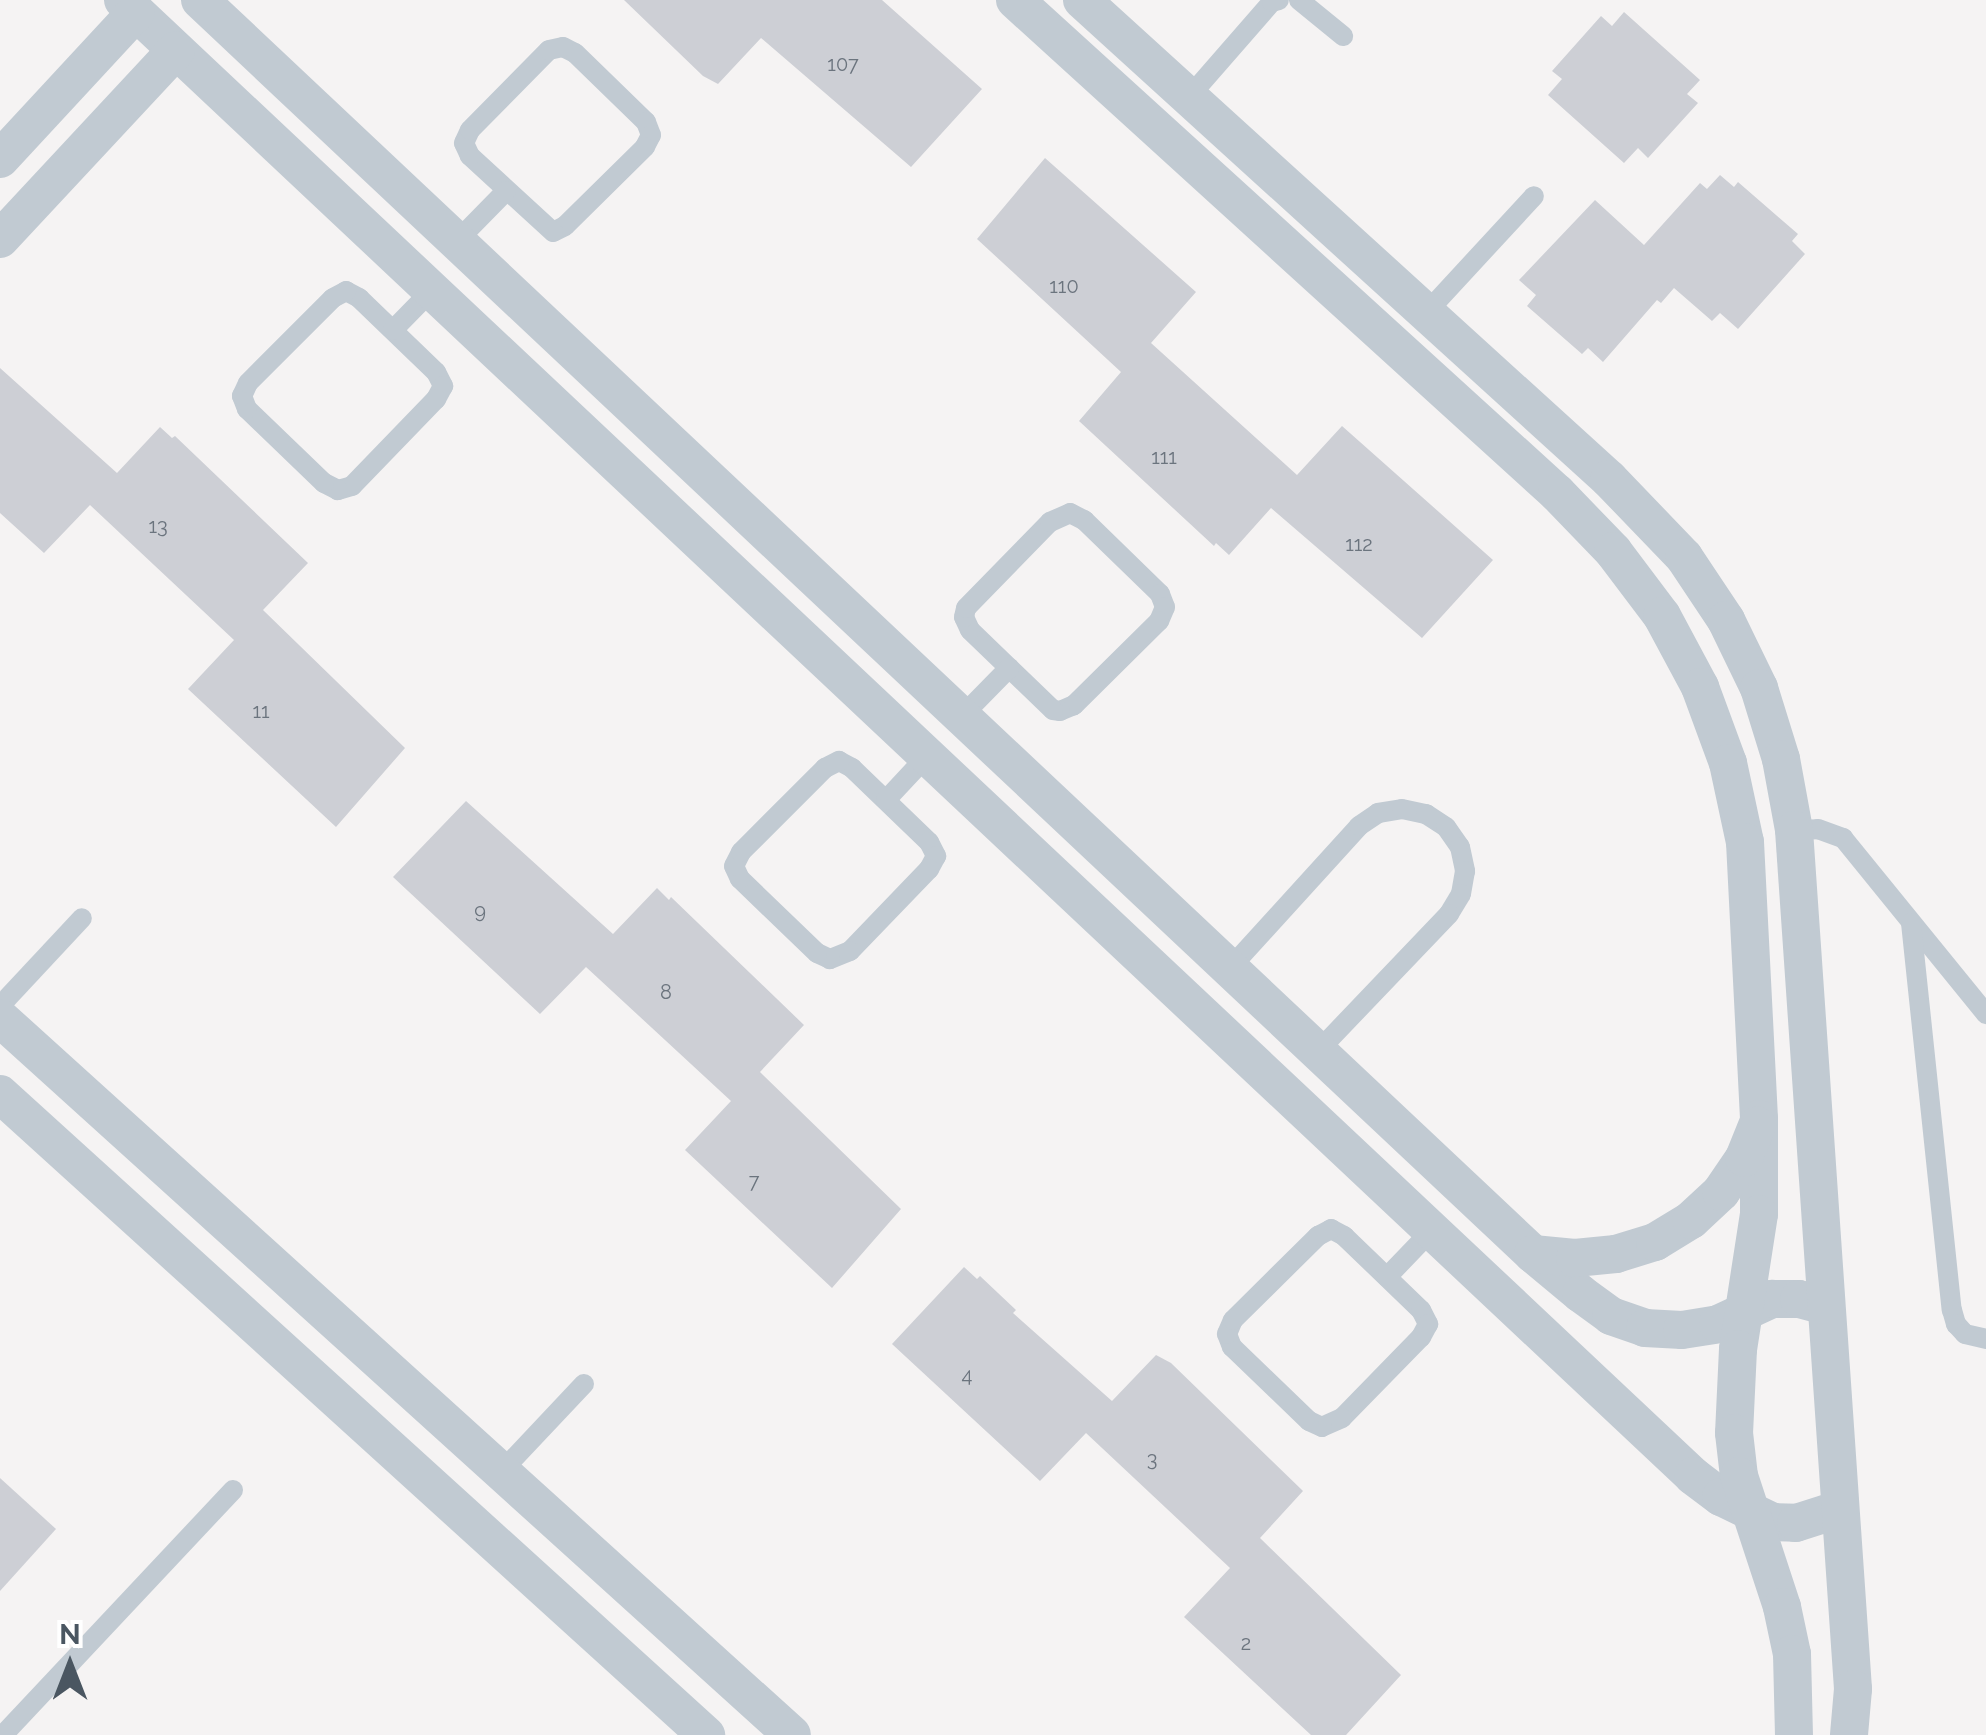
<!DOCTYPE html>
<html>
<head>
<meta charset="utf-8">
<style>
	body { margin:0 }
	#map { position:relative; width:1986px; height:1735px; overflow:hidden; background:#f5f3f3; font-family:Raleway,sans-serif }
	div>[style] { position:absolute }
	.building>* { inset:0; background:#cdcfd5 }
	.service>* { height:20px; margin:-10px; padding:0 10px; transform-origin:10px; border-radius:10px; background:#c1cad2 }
	.minor>* { height:38px; margin:-19px; padding:0 19px; transform-origin:19px; border-radius:19px; background:#c1cad2 }
	span { translate:-50% -50%; white-space:nowrap; text-align:center; line-height:1.15; -webkit-text-stroke:9px #fff; paint-order:stroke }
	.number-label { font-size:20px; color:#6b747e }
	.number-label span { -webkit-text-stroke-width:0 }
	.north { position:absolute; left:20px; top:1615px; width:100px; height:100px; -webkit-text-stroke:8px #fff; paint-order:stroke; rotate:0deg; font-size:28px; font-weight:700; line-height:40px; text-align:center; color:#4a5661 }
	.north::after { content:''; display:block; margin:auto; width:35px; height:45px; background:#4a5661; clip-path:polygon(50% 0,100% 100%,50% 72%,0 100%) }
</style>
</head>
<body>
<div id="map">
	<div class="building">
		<i style="clip-path:polygon(624px 0,882px 0,982px 89px,911px 167px,761px 38px,718px 84px,703px 76px)"></i>
		<i style="clip-path:polygon(1624px 12px,1700px 80px,1687px 94px,1698px 103px,1648px 158px,1638px 148px,1624px 163px,1548px 95px,1562px 79px,1552px 71px,1601px 16px,1612px 26px)"></i>
		<i style="clip-path:polygon(1045px 158px,1196px 292px,1151px 343px,1297px 475px,1342px 426px,1493px 560px,1422px 638px,1271px 508px,1229px 555px,1216px 543px,1214px 546px,1079px 421px,1121px 372px,977px 239px)"></i>
		<i style="clip-path:polygon(1720px 175px,1734px 187px,1738px 182px,1798px 234px,1792px 241px,1805px 254px,1738px 329px,1720px 313px,1712px 321px,1674px 288px,1661px 303px,1657px 300px,1603px 362px,1588px 348px,1582px 354px,1527px 306px,1536px 295px,1519px 280px,1595px 200px,1644px 245px,1700px 183px,1707px 189px)"></i>
		<i style="clip-path:polygon(0 368px,117px 473px,160px 427px,172px 438px,175px 436px,308px 563px,263px 610px,405px 748px,336px 827px,188px 689px,234px 640px,90px 505px,44px 553px,0 513px)"></i>
		<i style="clip-path:polygon(466px 801px,613px 934px,657px 888px,669px 900px,671px 897px,804px 1025px,760px 1072px,901px 1209px,832px 1288px,685px 1150px,731px 1101px,586px 967px,540px 1014px,393px 877px)"></i>
		<i style="clip-path:polygon(964px 1267px,977px 1279px,980px 1276px,1016px 1310px,1013px 1313px,1112px 1401px,1156px 1355px,1171px 1363px,1303px 1491px,1260px 1538px,1401px 1675px,1346px 1735px,1311px 1735px,1184px 1617px,1230px 1568px,1086px 1433px,1040px 1481px,892px 1344px)"></i>
		<i style="clip-path:polygon(0 1478px,56px 1529px,0 1591px)"></i>
	</div>
	<div class="service">
		<i style="left:1299px;top:0;width:57px;rotate:39.3deg"></i>
		<i style="left:563px;top:47px;width:13px;rotate:27deg"></i>
		<i style="left:575px;top:53px;width:99px;rotate:44.2deg"></i>
		<i style="left:646px;top:122px;width:14px;rotate:69deg"></i>
		<i style="left:651px;top:135px;width:13px;rotate:117deg"></i>
		<i style="left:645px;top:147px;width:112px;rotate:135.4deg"></i>
		<i style="left:565px;top:226px;width:13px;rotate:153deg"></i>
		<i style="left:553px;top:232px;width:113px;rotate:-137.5deg"></i>
		<i style="left:470px;top:156px;width:14px;rotate:-115deg"></i>
		<i style="left:464px;top:143px;width:14px;rotate:-65deg"></i>
		<i style="left:470px;top:130px;width:112px;rotate:-45.4deg"></i>
		<i style="left:549px;top:50px;width:14px;rotate:-12deg"></i>
		<i style="left:1189px;top:97px;width:126px;rotate:-48.9deg"></i>
		<i style="left:1272px;top:2px;width:7px;rotate:-16deg"></i>
		<i style="left:457px;top:241px;width:70px;rotate:-45.6deg"></i>
		<i style="left:346px;top:291px;width:15px;rotate:28deg"></i>
		<i style="left:359px;top:298px;width:107px;rotate:43.9deg"></i>
		<i style="left:436px;top:372px;width:16px;rotate:63deg"></i>
		<i style="left:443px;top:386px;width:15px;rotate:118deg"></i>
		<i style="left:436px;top:399px;width:121px;rotate:134deg"></i>
		<i style="left:352px;top:486px;width:15px;rotate:164deg"></i>
		<i style="left:338px;top:490px;width:16px;rotate:-153deg"></i>
		<i style="left:324px;top:483px;width:107px;rotate:-136.1deg"></i>
		<i style="left:247px;top:409px;width:14px;rotate:-111deg"></i>
		<i style="left:242px;top:396px;width:14px;rotate:-65deg"></i>
		<i style="left:248px;top:383px;width:120px;rotate:-45deg"></i>
		<i style="left:333px;top:298px;width:15px;rotate:-28deg"></i>
		<i style="left:1426px;top:313px;width:159px;rotate:-47.3deg"></i>
		<i style="left:393px;top:330px;width:56px;rotate:-45.7deg"></i>
		<i style="left:1070px;top:513px;width:16px;rotate:27deg"></i>
		<i style="left:1084px;top:520px;width:106px;rotate:44.2deg"></i>
		<i style="left:1160px;top:594px;width:14px;rotate:69deg"></i>
		<i style="left:1165px;top:607px;width:15px;rotate:113deg"></i>
		<i style="left:1159px;top:621px;width:120px;rotate:135.3deg"></i>
		<i style="left:1074px;top:705px;width:15px;rotate:157deg"></i>
		<i style="left:1060px;top:711px;width:7px;rotate:-172deg"></i>
		<i style="left:1053px;top:710px;width:115px;rotate:-136.1deg"></i>
		<i style="left:970px;top:630px;width:14px;rotate:-115deg"></i>
		<i style="left:964px;top:617px;width:9px;rotate:-77deg"></i>
		<i style="left:966px;top:608px;width:120px;rotate:-45.7deg"></i>
		<i style="left:1050px;top:522px;width:22px;rotate:-24deg"></i>
		<i style="left:961px;top:717px;width:69px;rotate:-45.6deg"></i>
		<i style="left:839px;top:761px;width:15px;rotate:28deg"></i>
		<i style="left:852px;top:768px;width:107px;rotate:43.9deg"></i>
		<i style="left:929px;top:842px;width:16px;rotate:63deg"></i>
		<i style="left:936px;top:856px;width:15px;rotate:118deg"></i>
		<i style="left:929px;top:869px;width:114px;rotate:133.9deg"></i>
		<i style="left:850px;top:951px;width:22px;rotate:158deg"></i>
		<i style="left:830px;top:959px;width:14px;rotate:-155deg"></i>
		<i style="left:817px;top:953px;width:107px;rotate:-136.1deg"></i>
		<i style="left:740px;top:879px;width:14px;rotate:-115deg"></i>
		<i style="left:734px;top:866px;width:16px;rotate:-63deg"></i>
		<i style="left:741px;top:852px;width:119px;rotate:-45deg"></i>
		<i style="left:825px;top:768px;width:16px;rotate:-27deg"></i>
		<i style="left:886px;top:800px;width:60px;rotate:-47deg"></i>
		<i style="left:1794px;top:830px;width:24px;rotate:-2deg"></i>
		<i style="left:1818px;top:829px;width:27px;rotate:20deg"></i>
		<i style="left:1843px;top:838px;width:227px;rotate:50.9deg"></i>
		<i style="left:1911px;top:923px;width:389px;rotate:84deg"></i>
		<i style="left:1952px;top:1310px;width:15px;rotate:74deg"></i>
		<i style="left:1956px;top:1324px;width:13px;rotate:48deg"></i>
		<i style="left:1965px;top:1334px;width:22px;rotate:13deg"></i>
		<i style="left:1230px;top:968px;width:192px;rotate:-47.7deg"></i>
		<i style="left:1359px;top:826px;width:23px;rotate:-34deg"></i>
		<i style="left:1378px;top:813px;width:24px;rotate:-9deg"></i>
		<i style="left:1402px;top:809px;width:25px;rotate:12deg"></i>
		<i style="left:1426px;top:814px;width:24px;rotate:33deg"></i>
		<i style="left:1446px;top:827px;width:24px;rotate:55deg"></i>
		<i style="left:1460px;top:847px;width:25px;rotate:78deg"></i>
		<i style="left:1465px;top:871px;width:23px;rotate:100deg"></i>
		<i style="left:1461px;top:894px;width:23px;rotate:121deg"></i>
		<i style="left:1449px;top:914px;width:190px;rotate:133.7deg"></i>
		<i style="left:0;top:1006px;width:120px;rotate:-47deg"></i>
		<i style="left:1331px;top:1229px;width:15px;rotate:28deg"></i>
		<i style="left:1344px;top:1236px;width:107px;rotate:43.9deg"></i>
		<i style="left:1421px;top:1310px;width:16px;rotate:63deg"></i>
		<i style="left:1428px;top:1324px;width:15px;rotate:118deg"></i>
		<i style="left:1421px;top:1337px;width:113px;rotate:134.3deg"></i>
		<i style="left:1342px;top:1418px;width:22px;rotate:156deg"></i>
		<i style="left:1322px;top:1427px;width:14px;rotate:-155deg"></i>
		<i style="left:1309px;top:1421px;width:107px;rotate:-136.1deg"></i>
		<i style="left:1232px;top:1347px;width:14px;rotate:-111deg"></i>
		<i style="left:1227px;top:1334px;width:15px;rotate:-67deg"></i>
		<i style="left:1233px;top:1320px;width:120px;rotate:-44.7deg"></i>
		<i style="left:1318px;top:1236px;width:15px;rotate:-28deg"></i>
		<i style="left:1387px;top:1277px;width:65px;rotate:-46.2deg"></i>
		<i style="left:501px;top:1472px;width:121px;rotate:-46.7deg"></i>
		<i style="left:3px;top:1735px;width:336px;rotate:-46.8deg"></i>
	</div>
	<div class="minor">
		<i style="left:123px;top:0;width:2155px;rotate:43.23deg"></i>
		<i style="left:1693px;top:1476px;width:35px;rotate:37deg"></i>
		<i style="left:1721px;top:1497px;width:58px;rotate:25.7deg"></i>
		<i style="left:1773px;top:1522px;width:23px;rotate:2deg"></i>
		<i style="left:1796px;top:1523px;width:46px;rotate:-17.7deg"></i>
		<i style="left:200px;top:0;width:1830px;rotate:43.25deg"></i>
		<i style="left:1533px;top:1254px;width:62px;rotate:39.8deg"></i>
		<i style="left:1581px;top:1294px;width:37px;rotate:36deg"></i>
		<i style="left:1611px;top:1316px;width:36px;rotate:19deg"></i>
		<i style="left:1645px;top:1328px;width:37px;rotate:3deg"></i>
		<i style="left:1682px;top:1330px;width:36px;rotate:-9deg"></i>
		<i style="left:1718px;top:1324px;width:60px;rotate:-24.8deg"></i>
		<i style="left:1772px;top:1299px;width:27px"></i>
		<i style="left:1799px;top:1299px;width:27px;rotate:15deg"></i>
		<i style="left:1015px;top:0;width:733px;rotate:42.29deg"></i>
		<i style="left:1557px;top:493px;width:81px;rotate:46deg"></i>
		<i style="left:1613px;top:551px;width:81px;rotate:53deg"></i>
		<i style="left:1662px;top:616px;width:81px;rotate:61.8deg"></i>
		<i style="left:1700px;top:687px;width:81px;rotate:69.8deg"></i>
		<i style="left:1728px;top:763px;width:81px;rotate:77.9deg"></i>
		<i style="left:1745px;top:842px;width:277px;rotate:87.1deg"></i>
		<i style="left:1759px;top:1119px;width:95px;rotate:90deg"></i>
		<i style="left:1759px;top:1214px;width:137px;rotate:98.8deg"></i>
		<i style="left:1738px;top:1349px;width:84px;rotate:92.7deg"></i>
		<i style="left:1734px;top:1433px;width:43px;rotate:83.4deg"></i>
		<i style="left:1739px;top:1476px;width:138px;rotate:71.8deg"></i>
		<i style="left:1782px;top:1607px;width:48px;rotate:78deg"></i>
		<i style="left:1792px;top:1654px;width:81px;rotate:88.6deg"></i>
		<i style="left:1082px;top:0;width:712px;rotate:42.27deg"></i>
		<i style="left:1609px;top:479px;width:108px;rotate:46.1deg"></i>
		<i style="left:1684px;top:557px;width:76px;rotate:56.3deg"></i>
		<i style="left:1726px;top:620px;width:76px;rotate:64.1deg"></i>
		<i style="left:1759px;top:688px;width:74px;rotate:72.8deg"></i>
		<i style="left:1781px;top:759px;width:72px;rotate:79.6deg"></i>
		<i style="left:1794px;top:830px;width:861px;rotate:86.07deg"></i>
		<i style="left:1853px;top:1689px;width:46px;rotate:95deg"></i>
		<i style="left:0;top:159px;width:200px;rotate:-47.2deg"></i>
		<i style="left:0;top:239px;width:258px;rotate:-47deg"></i>
		<i style="left:0;top:1018px;width:1068px;rotate:42.15deg"></i>
		<i style="left:0;top:1094px;width:954px;rotate:42.24deg"></i>
		<i style="left:1533px;top:1254px;width:42px;rotate:5.4deg"></i>
		<i style="left:1575px;top:1258px;width:41px;rotate:-5.6deg"></i>
		<i style="left:1616px;top:1254px;width:41px;rotate:-17.1deg"></i>
		<i style="left:1655px;top:1242px;width:42px;rotate:-31.4deg"></i>
		<i style="left:1691px;top:1220px;width:41px;rotate:-43deg"></i>
		<i style="left:1721px;top:1192px;width:41px;rotate:-55.9deg"></i>
		<i style="left:1744px;top:1158px;width:35px;rotate:-68deg"></i>
	</div>
	<div class="number-label">
		<span style="left:843px;top:64px">107</span>
		<span style="left:1064px;top:286px">110</span>
		<span style="left:1164px;top:457px">111</span>
		<span style="left:158px;top:526px">13</span>
		<span style="left:1359px;top:544px">112</span>
		<span style="left:261px;top:711px">11</span>
		<span style="left:480px;top:911px">9</span>
		<span style="left:666px;top:992px">8</span>
		<span style="left:754px;top:1181px">7</span>
		<span style="left:967px;top:1375px">4</span>
		<span style="left:1152px;top:1459px">3</span>
		<span style="left:1246px;top:1643px">2</span>
	</div>
	<div class="north">N</div>
</div>
</body>
</html>
